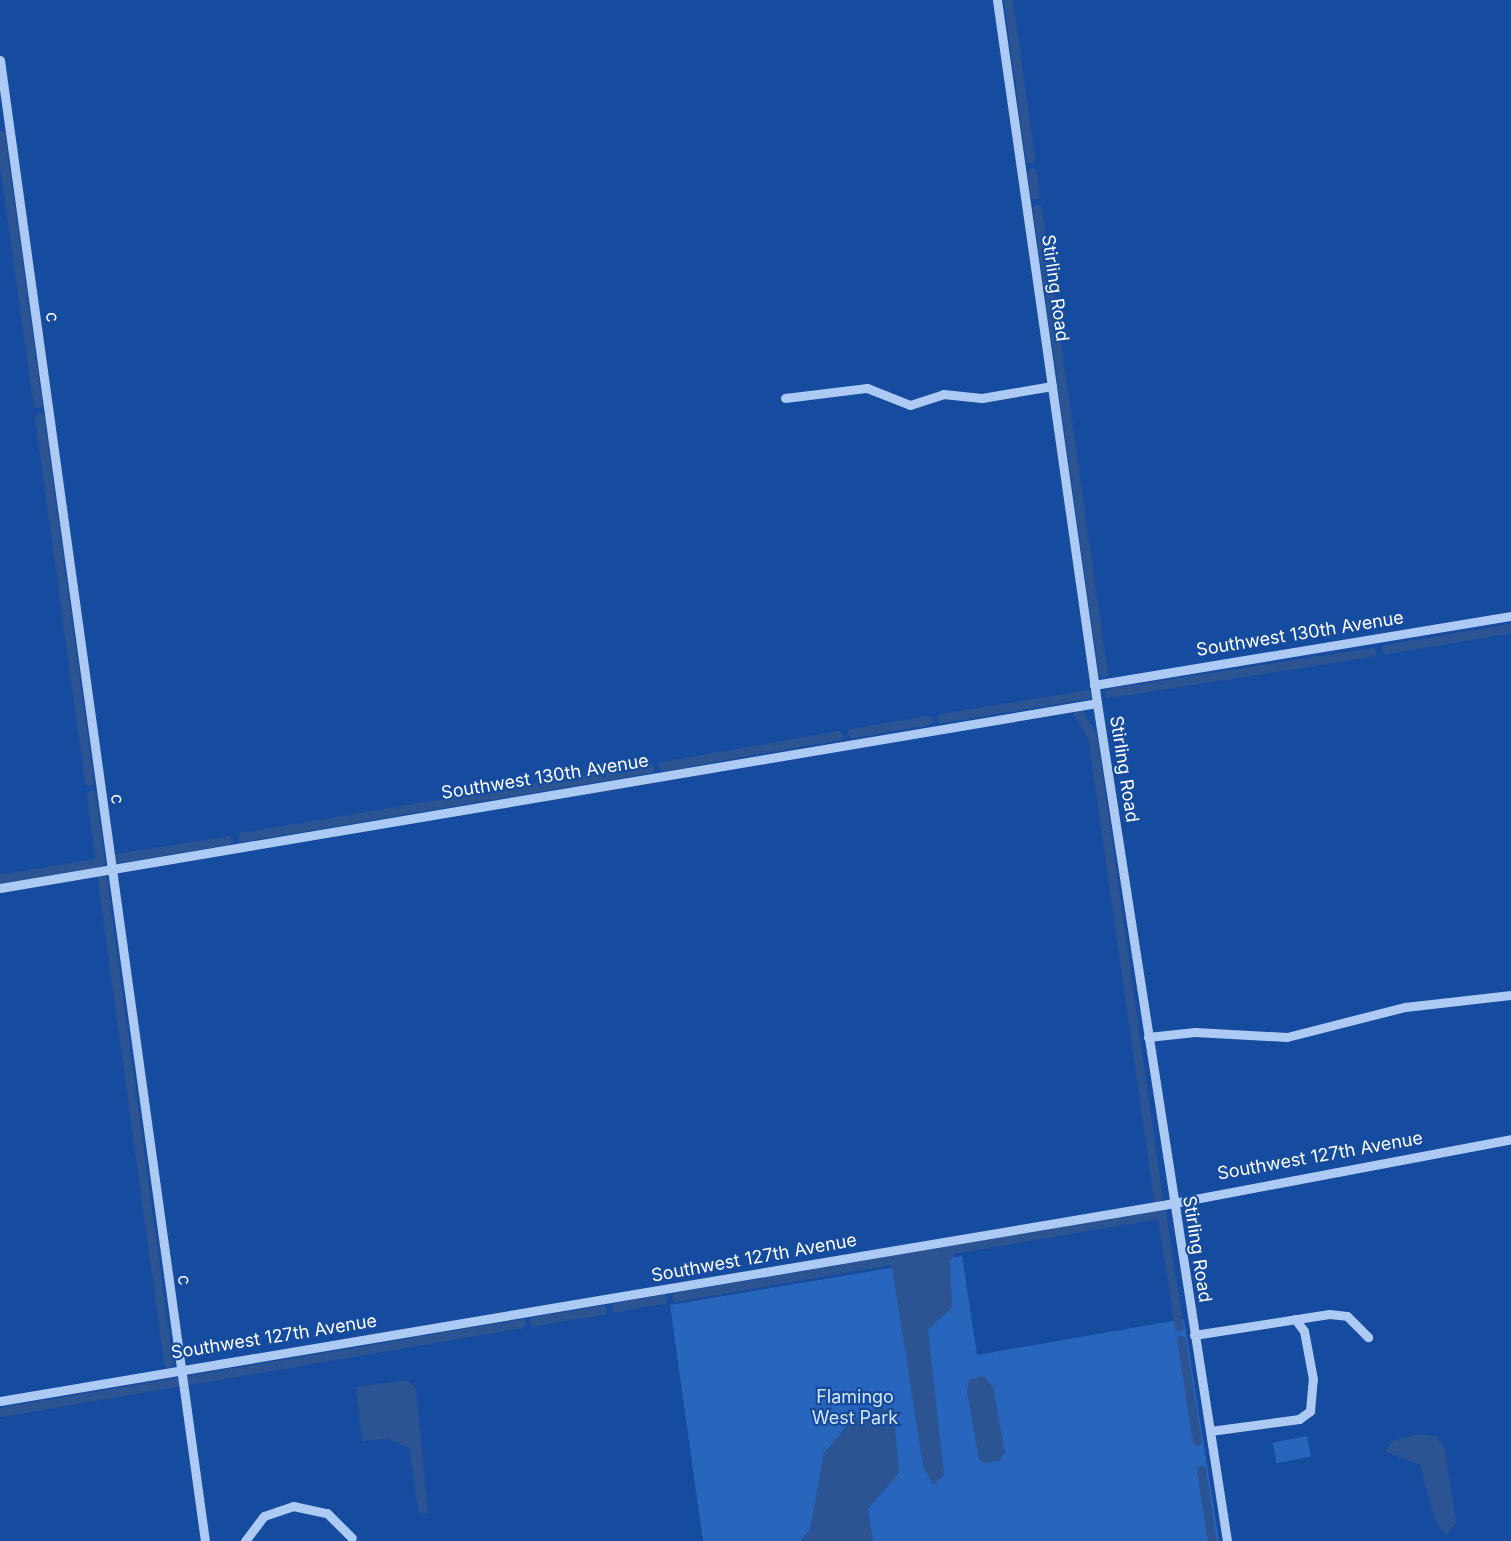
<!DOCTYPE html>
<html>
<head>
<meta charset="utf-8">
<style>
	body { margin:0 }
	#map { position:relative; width:1511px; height:1541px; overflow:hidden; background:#154c9f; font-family:Inter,sans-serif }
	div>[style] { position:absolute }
	.green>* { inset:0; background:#2865bd; transform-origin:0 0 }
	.water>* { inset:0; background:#2c5492 }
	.canal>* { height:9px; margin:-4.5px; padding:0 4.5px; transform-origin:4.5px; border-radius:4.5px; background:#2c5492 }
	.minor>* { height:9px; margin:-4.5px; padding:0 4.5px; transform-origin:4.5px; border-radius:4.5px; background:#adcaf4 }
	span { translate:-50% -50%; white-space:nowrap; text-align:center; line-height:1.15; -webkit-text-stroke:4.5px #154c9f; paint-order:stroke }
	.street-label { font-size:18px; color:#fff }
	.park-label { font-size:18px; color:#d5e6fd }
</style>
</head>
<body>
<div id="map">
	<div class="green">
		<i style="clip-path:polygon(962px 1256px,977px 1355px,1184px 1319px,1219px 1541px,703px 1541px,670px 1305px)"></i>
		<i style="left:1307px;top:1436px;width:21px;height:35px;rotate:79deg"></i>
	</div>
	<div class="water">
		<i style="clip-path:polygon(957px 1251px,950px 1261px,952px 1308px,928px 1329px,944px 1475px,933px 1485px,923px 1466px,891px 1261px)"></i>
		<i style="clip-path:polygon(983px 1376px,993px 1387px,1005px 1452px,999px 1461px,984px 1463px,979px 1459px,967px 1392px,969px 1380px)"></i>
		<i style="clip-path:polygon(407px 1380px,416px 1388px,428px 1514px,419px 1513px,409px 1448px,389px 1439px,362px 1441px,356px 1387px)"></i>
		<i style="clip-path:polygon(880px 1407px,894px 1413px,899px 1473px,868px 1509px,873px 1541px,800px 1541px,810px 1529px,824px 1453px,851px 1421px)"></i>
		<i style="clip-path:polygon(1418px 1434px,1436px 1436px,1445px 1448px,1456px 1523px,1446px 1535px,1435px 1520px,1420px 1465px,1385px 1451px,1393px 1441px)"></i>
	</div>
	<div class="canal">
		<i style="left:1008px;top:0;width:160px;rotate:82.1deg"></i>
		<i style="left:0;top:135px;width:271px;rotate:82.1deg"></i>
		<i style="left:1032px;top:172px;width:23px;rotate:83deg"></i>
		<i style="left:1037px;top:209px;width:468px;rotate:81.9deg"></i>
		<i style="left:39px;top:417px;width:368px;rotate:82.2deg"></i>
		<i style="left:1386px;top:649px;width:127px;rotate:-9.5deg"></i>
		<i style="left:1109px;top:693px;width:266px;rotate:-8.9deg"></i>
		<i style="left:1078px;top:713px;width:26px;rotate:58deg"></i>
		<i style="left:1092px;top:735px;width:467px;rotate:81.9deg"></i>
		<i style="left:941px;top:718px;width:148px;rotate:-9.3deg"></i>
		<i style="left:852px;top:733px;width:77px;rotate:-9.7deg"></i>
		<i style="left:663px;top:766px;width:178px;rotate:-10deg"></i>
		<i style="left:242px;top:837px;width:413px;rotate:-9.6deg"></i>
		<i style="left:117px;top:858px;width:112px;rotate:-9.2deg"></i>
		<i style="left:0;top:879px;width:101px;rotate:-9.6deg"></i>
		<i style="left:100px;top:862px;width:68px;rotate:-97.7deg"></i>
		<i style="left:102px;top:880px;width:487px;rotate:82.2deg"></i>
		<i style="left:676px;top:1297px;width:492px;rotate:-9.8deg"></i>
		<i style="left:1161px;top:1213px;width:115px;rotate:81deg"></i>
		<i style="left:616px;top:1307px;width:48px;rotate:-9.7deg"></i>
		<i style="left:534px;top:1321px;width:69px;rotate:-9.2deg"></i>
		<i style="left:1181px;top:1340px;width:102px;rotate:81deg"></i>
		<i style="left:189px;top:1380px;width:337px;rotate:-9.7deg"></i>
		<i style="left:0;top:1412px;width:179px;rotate:-9.7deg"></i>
		<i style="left:1201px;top:1470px;width:72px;rotate:81.2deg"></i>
	</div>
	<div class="minor">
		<i style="left:997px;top:0;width:710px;rotate:81.9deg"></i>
		<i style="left:1097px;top:703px;width:848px;rotate:81.18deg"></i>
		<i style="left:0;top:60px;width:1495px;rotate:82.12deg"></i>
		<i style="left:785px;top:398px;width:83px;rotate:-7deg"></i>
		<i style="left:867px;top:388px;width:46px;rotate:21.6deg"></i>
		<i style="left:910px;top:405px;width:35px;rotate:-18deg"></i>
		<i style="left:943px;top:394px;width:39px;rotate:6deg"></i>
		<i style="left:982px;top:398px;width:71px;rotate:-9.7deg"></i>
		<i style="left:1094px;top:685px;width:423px;rotate:-9.4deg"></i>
		<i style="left:0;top:888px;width:1112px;rotate:-9.57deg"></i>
		<i style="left:1148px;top:1037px;width:47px;rotate:-6.1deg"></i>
		<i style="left:1195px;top:1032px;width:92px;rotate:3.1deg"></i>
		<i style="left:1287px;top:1037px;width:122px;rotate:-14.3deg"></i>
		<i style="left:1405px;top:1007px;width:107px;rotate:-6.5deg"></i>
		<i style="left:1194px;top:1335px;width:137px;rotate:-8.8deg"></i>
		<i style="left:1329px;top:1314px;width:18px;rotate:6deg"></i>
		<i style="left:1347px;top:1316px;width:30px;rotate:45deg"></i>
		<i style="left:0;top:1401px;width:1179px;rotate:-9.57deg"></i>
		<i style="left:1163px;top:1205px;width:354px;rotate:-10.7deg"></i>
		<i style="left:1210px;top:1431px;width:90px;rotate:-7.7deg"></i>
		<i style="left:1299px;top:1419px;width:14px;rotate:-36deg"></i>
		<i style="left:1310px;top:1411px;width:32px;rotate:-85deg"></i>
		<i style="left:1313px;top:1379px;width:49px;rotate:-100.6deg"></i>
		<i style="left:1304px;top:1331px;width:15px;rotate:-127deg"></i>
		<i style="left:245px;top:1541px;width:31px;rotate:-53deg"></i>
		<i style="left:264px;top:1516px;width:31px;rotate:-19deg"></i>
		<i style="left:293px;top:1506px;width:35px;rotate:12deg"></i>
		<i style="left:327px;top:1513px;width:35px;rotate:45deg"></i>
	</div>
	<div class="street-label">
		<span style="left:1055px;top:288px;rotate:82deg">Stirling Road</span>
		<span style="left:52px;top:317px;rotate:82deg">c</span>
		<span style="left:1300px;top:634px;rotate:-9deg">Southwest 130th Avenue</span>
		<span style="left:1124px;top:769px;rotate:81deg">Stirling Road</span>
		<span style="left:545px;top:777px;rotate:-9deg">Southwest 130th Avenue</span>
		<span style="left:117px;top:799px;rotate:82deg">c</span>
		<span style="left:1320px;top:1156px;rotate:-10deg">Southwest 127th Avenue</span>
		<span style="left:1197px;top:1249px;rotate:81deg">Stirling Road</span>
		<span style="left:754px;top:1258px;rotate:-10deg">Southwest 127th Avenue</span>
		<span style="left:184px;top:1280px;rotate:82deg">c</span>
		<span style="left:274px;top:1337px;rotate:-9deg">Southwest 127th Avenue</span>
	</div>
	<div class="park-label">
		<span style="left:855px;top:1408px">Flamingo<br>West Park</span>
	</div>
</div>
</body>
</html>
